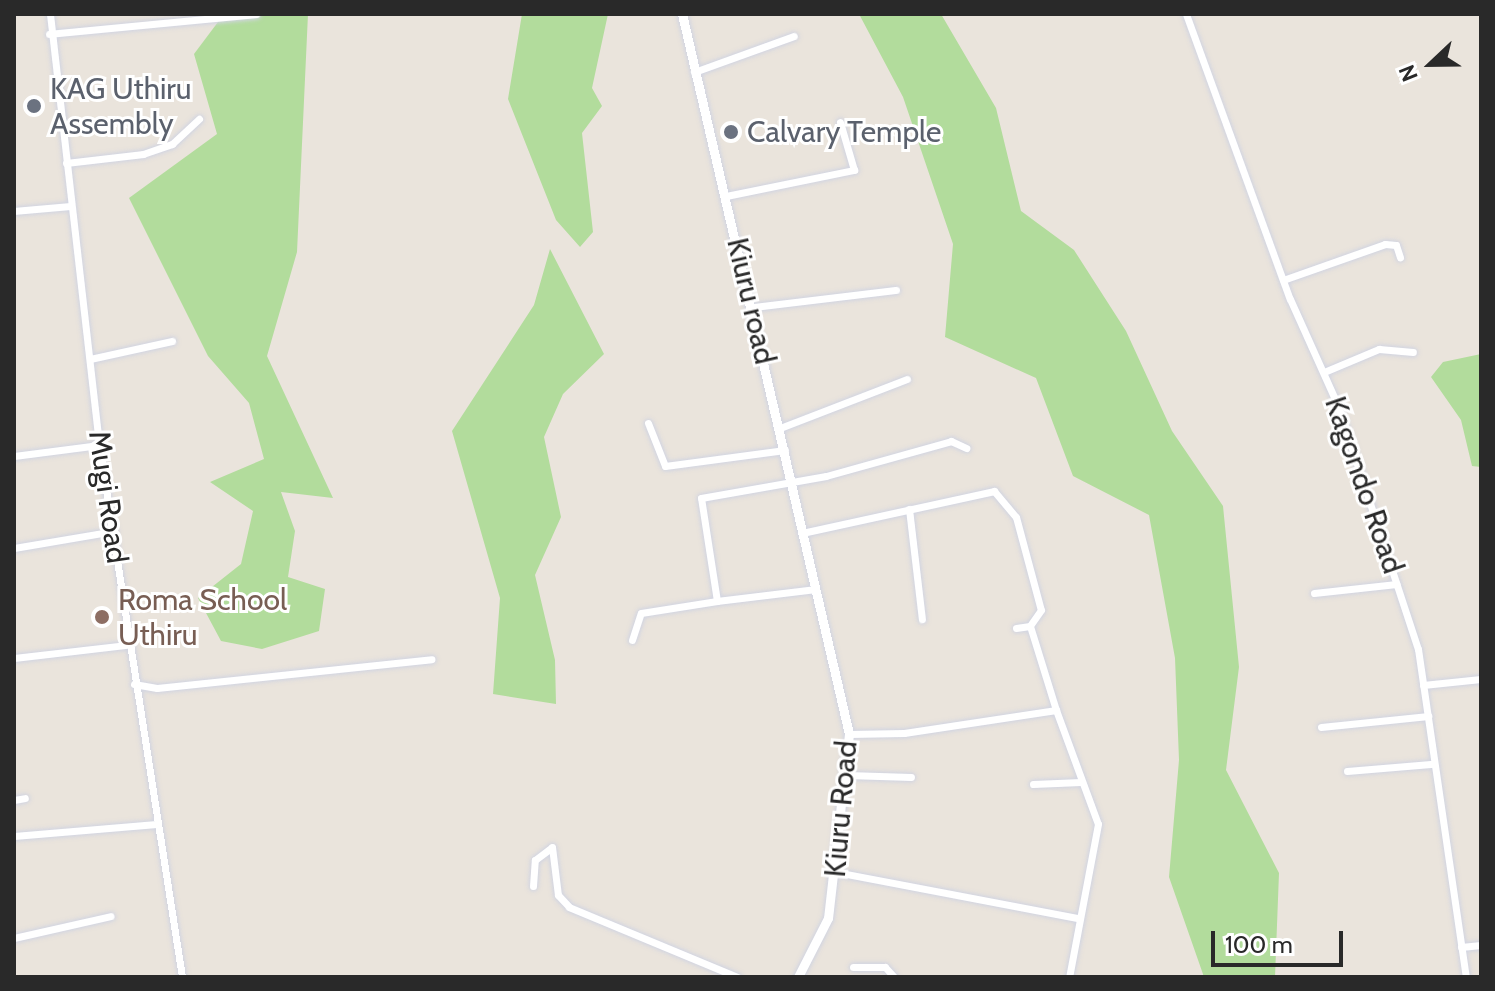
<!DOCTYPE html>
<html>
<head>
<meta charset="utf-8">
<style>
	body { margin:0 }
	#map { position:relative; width:1495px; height:991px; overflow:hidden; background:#eae4dc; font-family:Cabin,sans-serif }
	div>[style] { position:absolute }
	.green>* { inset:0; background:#b2dc9c }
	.roads { filter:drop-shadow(0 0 2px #d1d4e1) drop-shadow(0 0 2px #d1d4e1) }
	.minor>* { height:7px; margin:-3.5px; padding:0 3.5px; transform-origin:3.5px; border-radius:3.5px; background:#fff }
	.tertiary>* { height:9px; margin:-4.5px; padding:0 4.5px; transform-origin:4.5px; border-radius:4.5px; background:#fff }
	.dots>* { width:22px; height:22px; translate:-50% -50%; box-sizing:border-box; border:4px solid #fff; border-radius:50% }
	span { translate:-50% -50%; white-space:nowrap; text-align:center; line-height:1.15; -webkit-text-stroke:6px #fff; paint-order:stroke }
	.worship-label { font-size:30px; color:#5b616d }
	.left { translate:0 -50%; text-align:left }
	.street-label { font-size:30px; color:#292929 }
	.education-label { font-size:30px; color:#785e54 }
	.frame { position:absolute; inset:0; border:16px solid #292929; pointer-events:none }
	.north { position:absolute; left:1391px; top:24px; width:80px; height:80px; -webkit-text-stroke:6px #fff; paint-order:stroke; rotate:248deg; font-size:22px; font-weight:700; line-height:32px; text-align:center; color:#292929 }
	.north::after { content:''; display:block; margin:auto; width:28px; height:36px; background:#292929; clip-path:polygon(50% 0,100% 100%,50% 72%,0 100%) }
	.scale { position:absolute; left:1211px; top:931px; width:132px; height:36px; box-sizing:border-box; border:4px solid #292929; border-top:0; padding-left:10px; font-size:24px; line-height:28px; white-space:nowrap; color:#292929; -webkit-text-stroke:6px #fff; paint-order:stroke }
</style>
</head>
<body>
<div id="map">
	<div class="green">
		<i style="clip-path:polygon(224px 14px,308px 14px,297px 252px,267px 356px,333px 498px,281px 492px,295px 531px,288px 577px,325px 589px,319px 631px,262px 649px,221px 641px,198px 598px,241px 564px,253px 511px,210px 482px,264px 459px,249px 403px,208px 356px,129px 198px,217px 134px,194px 54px)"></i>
		<i style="clip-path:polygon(522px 14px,608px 14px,592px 88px,602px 106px,582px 133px,593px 232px,580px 247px,556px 220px,508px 99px)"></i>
		<i style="clip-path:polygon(859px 14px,941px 14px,996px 108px,1021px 211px,1074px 250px,1126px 331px,1172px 431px,1223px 506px,1239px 667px,1226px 770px,1279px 873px,1275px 977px,1204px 977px,1169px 877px,1179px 760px,1175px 658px,1149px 515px,1073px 476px,1036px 378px,945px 337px,953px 244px,903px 97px)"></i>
		<i style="clip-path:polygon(550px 249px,604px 354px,563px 394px,544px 437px,561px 517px,535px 575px,555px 660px,556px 704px,493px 694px,500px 598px,452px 431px,534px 305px)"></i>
		<i style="clip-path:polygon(1481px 354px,1481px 467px,1472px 466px,1461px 420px,1431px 377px,1443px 362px)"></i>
	</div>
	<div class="roads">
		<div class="minor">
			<i style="left:50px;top:14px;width:434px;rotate:83.5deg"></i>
			<i style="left:99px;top:445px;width:538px;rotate:81.13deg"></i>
			<i style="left:1186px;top:14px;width:303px;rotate:70deg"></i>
			<i style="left:1290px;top:299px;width:117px;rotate:65.8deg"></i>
			<i style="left:1338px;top:406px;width:256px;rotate:71.8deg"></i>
			<i style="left:1418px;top:649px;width:331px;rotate:81.7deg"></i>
			<i style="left:49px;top:34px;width:208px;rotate:-5.5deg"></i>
			<i style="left:694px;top:72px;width:106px;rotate:-19.8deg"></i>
			<i style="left:66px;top:163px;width:78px;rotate:-6.7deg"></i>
			<i style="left:143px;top:154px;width:31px;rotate:-19deg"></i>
			<i style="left:172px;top:144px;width:37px;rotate:-43deg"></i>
			<i style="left:726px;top:196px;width:131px;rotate:-11.5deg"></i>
			<i style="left:854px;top:170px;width:50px;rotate:-106.3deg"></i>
			<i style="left:14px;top:211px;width:56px;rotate:-5.1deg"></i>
			<i style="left:1283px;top:280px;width:108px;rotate:-19.4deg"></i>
			<i style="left:1385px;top:244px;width:11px;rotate:5deg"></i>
			<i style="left:1396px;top:245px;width:13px;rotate:72deg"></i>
			<i style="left:753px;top:307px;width:144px;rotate:-6.8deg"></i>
			<i style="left:90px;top:359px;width:84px;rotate:-12.4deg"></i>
			<i style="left:1324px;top:372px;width:60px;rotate:-22.7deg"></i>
			<i style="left:1379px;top:349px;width:34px;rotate:5deg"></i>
			<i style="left:648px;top:423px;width:46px;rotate:68.4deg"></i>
			<i style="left:665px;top:466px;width:121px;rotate:-7.6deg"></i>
			<i style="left:780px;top:428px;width:136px;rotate:-21.1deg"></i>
			<i style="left:14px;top:456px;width:86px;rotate:-7.4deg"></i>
			<i style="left:909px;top:509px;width:111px;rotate:83.3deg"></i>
			<i style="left:802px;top:533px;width:197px;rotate:-12.3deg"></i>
			<i style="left:994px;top:491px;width:34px;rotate:50deg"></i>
			<i style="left:1016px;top:517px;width:96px;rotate:75deg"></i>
			<i style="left:1041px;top:610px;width:19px;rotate:125deg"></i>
			<i style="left:14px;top:548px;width:101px;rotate:-9.6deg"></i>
			<i style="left:816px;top:589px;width:100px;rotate:173.1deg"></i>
			<i style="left:717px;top:601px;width:104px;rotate:-98.8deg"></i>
			<i style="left:701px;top:498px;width:127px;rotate:-10deg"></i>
			<i style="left:826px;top:476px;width:130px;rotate:-15.6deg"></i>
			<i style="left:951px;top:441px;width:17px;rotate:25deg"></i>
			<i style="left:1314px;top:593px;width:83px;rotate:-6.2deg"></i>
			<i style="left:1016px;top:628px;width:14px;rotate:-8deg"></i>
			<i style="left:1030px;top:626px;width:88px;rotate:72.8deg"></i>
			<i style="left:632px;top:640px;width:28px;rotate:-72deg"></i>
			<i style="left:641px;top:613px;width:77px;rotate:-9deg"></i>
			<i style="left:14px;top:658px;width:114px;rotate:-6.6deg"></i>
			<i style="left:134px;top:684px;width:23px;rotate:10deg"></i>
			<i style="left:157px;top:688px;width:276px;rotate:-6deg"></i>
			<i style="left:1423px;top:685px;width:58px;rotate:-5.9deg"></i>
			<i style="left:1321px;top:727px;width:108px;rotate:-5.9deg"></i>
			<i style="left:849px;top:734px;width:55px;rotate:-1deg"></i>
			<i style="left:904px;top:733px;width:154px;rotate:-8.6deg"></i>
			<i style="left:1056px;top:710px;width:121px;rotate:69.8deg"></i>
			<i style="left:1098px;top:824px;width:156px;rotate:100.7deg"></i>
			<i style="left:1347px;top:771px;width:84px;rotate:-4.8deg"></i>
			<i style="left:847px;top:775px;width:64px;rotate:1.8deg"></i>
			<i style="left:1033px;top:784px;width:48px;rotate:-2.4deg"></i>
			<i style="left:14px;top:800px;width:11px;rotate:-10deg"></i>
			<i style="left:14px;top:836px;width:143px;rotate:-4.8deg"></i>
			<i style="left:836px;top:872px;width:246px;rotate:10.8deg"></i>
			<i style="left:533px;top:886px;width:26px;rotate:-86deg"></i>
			<i style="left:535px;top:860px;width:21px;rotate:-37deg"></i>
			<i style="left:552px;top:847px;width:48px;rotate:82.9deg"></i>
			<i style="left:558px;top:895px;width:16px;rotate:47deg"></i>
			<i style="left:569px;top:907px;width:182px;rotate:22.6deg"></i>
			<i style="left:14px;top:938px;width:99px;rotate:-12.8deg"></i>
			<i style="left:1461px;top:947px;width:20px;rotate:-6deg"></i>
			<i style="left:853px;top:967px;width:32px"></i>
			<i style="left:885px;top:967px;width:13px;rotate:48deg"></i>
		</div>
		<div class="tertiary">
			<i style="left:682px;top:14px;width:739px;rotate:76.94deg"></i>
			<i style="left:849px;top:734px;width:185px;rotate:96.5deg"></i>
			<i style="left:828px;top:918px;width:66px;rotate:117deg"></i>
		</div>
	</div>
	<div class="dots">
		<i style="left:34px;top:106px;background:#6b7280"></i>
		<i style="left:731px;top:132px;background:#6b7280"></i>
		<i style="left:102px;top:617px;background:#8d6e63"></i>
	</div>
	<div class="worship-label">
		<span class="left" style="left:50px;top:106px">KAG Uthiru<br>Assembly</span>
		<span class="left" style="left:747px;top:132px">Calvary Temple</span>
	</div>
	<div class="street-label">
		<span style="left:751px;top:301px;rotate:77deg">Kiuru road</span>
		<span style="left:1364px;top:485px;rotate:71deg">Kagondo Road</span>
		<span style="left:108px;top:497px;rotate:82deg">Mugi Road</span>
		<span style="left:841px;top:809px;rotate:-85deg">Kiuru Road</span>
	</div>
	<div class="education-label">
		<span class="left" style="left:118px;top:617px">Roma School<br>Uthiru</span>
	</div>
	<div class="frame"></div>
	<div class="north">N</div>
	<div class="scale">100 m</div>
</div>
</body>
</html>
